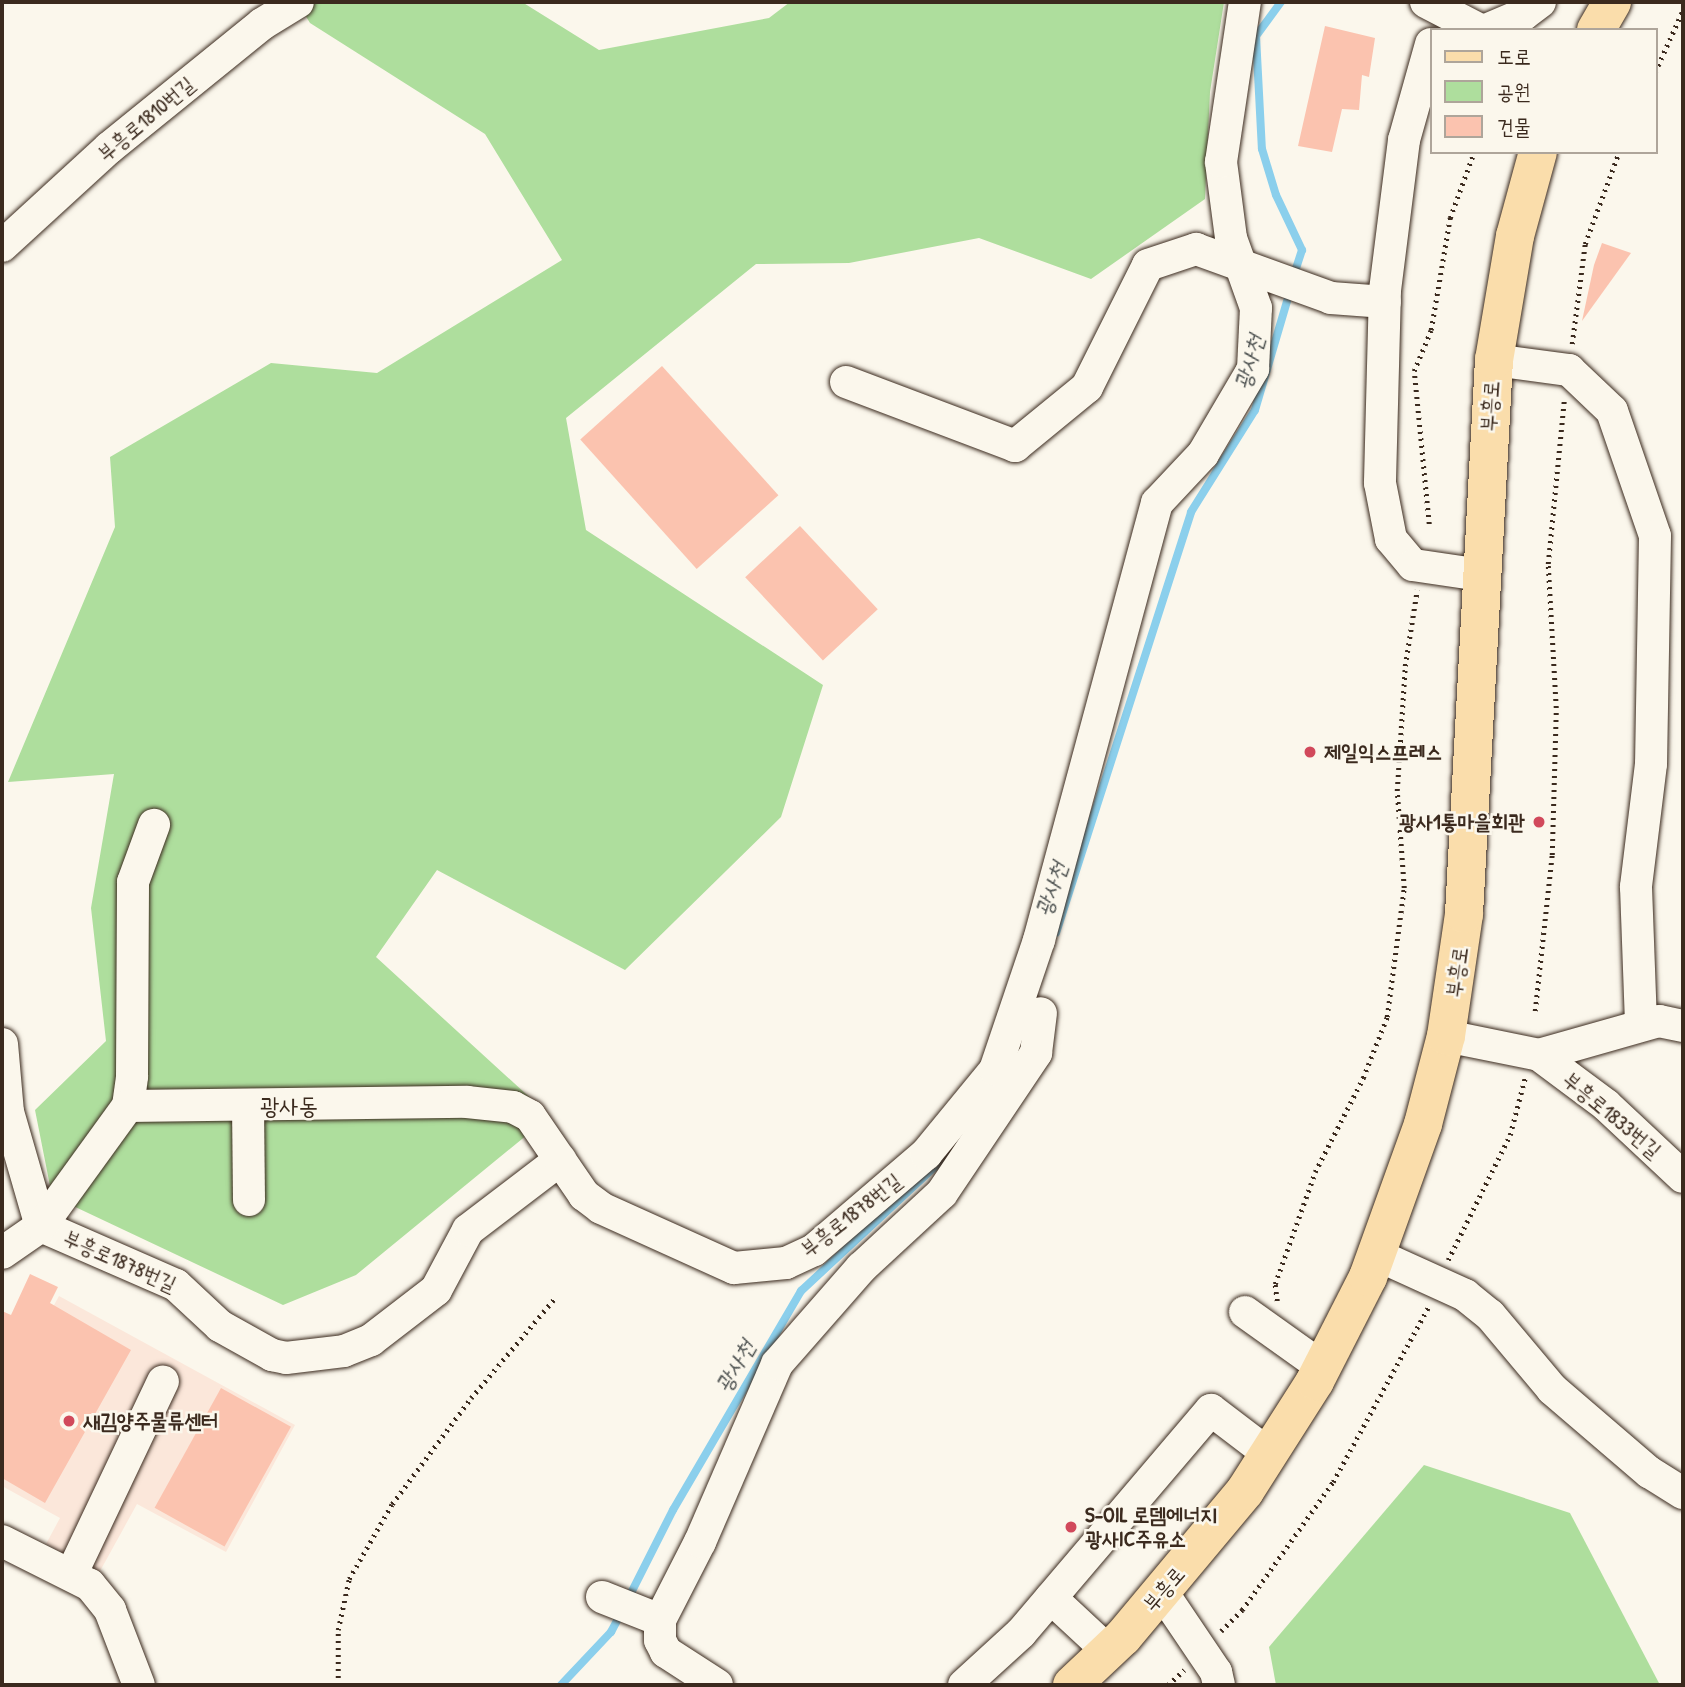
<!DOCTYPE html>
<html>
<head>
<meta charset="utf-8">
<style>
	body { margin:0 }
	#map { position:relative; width:1685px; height:1687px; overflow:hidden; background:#fbf7ec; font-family:"Patrick Hand","Poor Story",sans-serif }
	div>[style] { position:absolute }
	.built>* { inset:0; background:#fbe7da }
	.green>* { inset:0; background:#aede9d }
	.stream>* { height:8px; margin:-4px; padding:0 4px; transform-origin:4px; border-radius:4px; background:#8bcfec }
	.building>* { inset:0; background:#fbc3af; transform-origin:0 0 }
	.path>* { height:4.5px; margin-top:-2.25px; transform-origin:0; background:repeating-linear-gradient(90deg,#3b2a1e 0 2px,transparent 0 7px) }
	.roads { filter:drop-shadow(0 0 2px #3b2a1e) drop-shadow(0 0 2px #3b2a1e) }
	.minor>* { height:32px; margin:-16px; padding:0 16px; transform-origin:16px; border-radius:16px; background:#fbf7ec }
	.major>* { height:38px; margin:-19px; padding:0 19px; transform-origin:19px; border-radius:19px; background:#faddab }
	.dots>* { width:19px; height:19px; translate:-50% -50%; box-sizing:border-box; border:4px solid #fbf7ec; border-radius:50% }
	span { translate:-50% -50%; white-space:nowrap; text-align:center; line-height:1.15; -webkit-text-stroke:5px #fbf7ec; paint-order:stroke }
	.street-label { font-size:21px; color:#3b2a1e }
	.poi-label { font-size:21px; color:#3b2a1e; font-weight:700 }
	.left { translate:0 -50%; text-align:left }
	.right { translate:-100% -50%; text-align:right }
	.water-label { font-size:23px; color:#4f5352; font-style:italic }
	.quarter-label { font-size:24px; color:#3b2a1e }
	.frame { position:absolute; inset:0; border:4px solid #3b2a1e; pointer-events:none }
	.legend { position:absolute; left:1430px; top:28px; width:228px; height:126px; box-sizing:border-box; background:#fbf7ec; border:2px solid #aea59a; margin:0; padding:9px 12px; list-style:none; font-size:21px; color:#3b2a1e }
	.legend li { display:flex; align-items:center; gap:14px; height:35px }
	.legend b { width:35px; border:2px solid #aea59a }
</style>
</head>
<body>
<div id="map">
	<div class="built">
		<i style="clip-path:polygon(59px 1296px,295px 1425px,226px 1552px,137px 1504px,99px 1573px,46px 1544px,60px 1518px,2px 1486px,2px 1401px)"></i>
	</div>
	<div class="green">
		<i style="clip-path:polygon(297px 2px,522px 2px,599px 50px,769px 18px,790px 2px,1224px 2px,1210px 92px,1205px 199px,1091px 279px,979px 238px,849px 263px,756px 264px,566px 418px,586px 530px,823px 685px,781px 817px,625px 970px,437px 870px,376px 957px,550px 1116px,356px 1275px,283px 1305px,52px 1196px,35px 1110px,106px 1041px,91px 908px,114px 774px,8px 782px,115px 527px,110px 457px,271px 363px,377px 373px,562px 260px,485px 134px,310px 23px)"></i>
		<i style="clip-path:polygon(1424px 1465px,1570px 1513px,1660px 1685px,1276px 1685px,1269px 1647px)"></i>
	</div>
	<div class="stream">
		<i style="left:1281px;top:2px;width:42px;rotate:126.3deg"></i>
		<i style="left:1256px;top:36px;width:113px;rotate:87deg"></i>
		<i style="left:1262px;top:149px;width:48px;rotate:73.1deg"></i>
		<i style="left:1276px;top:195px;width:61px;rotate:64.7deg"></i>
		<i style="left:1302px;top:250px;width:29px;rotate:108deg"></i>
		<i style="left:1056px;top:933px;width:442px;rotate:-72.2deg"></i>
		<i style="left:1191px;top:512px;width:120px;rotate:-57.9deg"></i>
		<i style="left:1255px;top:410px;width:124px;rotate:-73.6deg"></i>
		<i style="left:627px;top:1601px;width:102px;rotate:-63.2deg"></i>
		<i style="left:673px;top:1510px;width:254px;rotate:-59.7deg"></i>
		<i style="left:801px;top:1291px;width:209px;rotate:-42.9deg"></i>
		<i style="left:561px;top:1685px;width:73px;rotate:-46.7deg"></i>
		<i style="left:611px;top:1632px;width:21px;rotate:-62deg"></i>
	</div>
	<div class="building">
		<i style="clip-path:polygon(1325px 26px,1375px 38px,1369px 77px,1362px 75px,1359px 110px,1342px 109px,1332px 152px,1298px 146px)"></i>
		<i style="clip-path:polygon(1602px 243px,1631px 253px,1582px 321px,1594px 265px)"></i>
		<i style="left:662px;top:366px;width:174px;height:110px;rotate:48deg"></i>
		<i style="left:800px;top:526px;width:114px;height:75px;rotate:47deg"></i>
		<i style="clip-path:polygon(30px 1274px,58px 1287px,50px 1303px,131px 1350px,45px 1503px,2px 1478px,2px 1311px,11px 1315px)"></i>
		<i style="left:221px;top:1388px;width:80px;height:137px;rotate:29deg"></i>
	</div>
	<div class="path">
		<i style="left:1655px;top:72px;width:68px;rotate:-65.7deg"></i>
		<i style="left:1572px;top:344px;width:101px;rotate:-82.6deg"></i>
		<i style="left:1585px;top:244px;width:98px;rotate:-69.7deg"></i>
		<i style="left:1429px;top:524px;width:154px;rotate:-95.6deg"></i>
		<i style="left:1414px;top:371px;width:44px;rotate:-67.5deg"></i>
		<i style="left:1431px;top:330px;width:114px;rotate:-80.4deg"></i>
		<i style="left:1450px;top:218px;width:70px;rotate:-70deg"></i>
		<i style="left:1535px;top:1011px;width:157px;rotate:-83.8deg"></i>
		<i style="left:1552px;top:855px;width:147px;rotate:-88.4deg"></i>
		<i style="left:1556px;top:708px;width:144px;rotate:-93.2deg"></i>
		<i style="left:1548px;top:564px;width:164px;rotate:-84.4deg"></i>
		<i style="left:1448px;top:1260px;width:140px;rotate:-63.6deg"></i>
		<i style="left:1510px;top:1135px;width:59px;rotate:-75.3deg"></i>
		<i style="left:1277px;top:1301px;width:17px;rotate:-97deg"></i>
		<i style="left:1275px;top:1284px;width:119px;rotate:-70.3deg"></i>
		<i style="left:1315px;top:1172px;width:106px;rotate:-62.9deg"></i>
		<i style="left:1363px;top:1078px;width:66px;rotate:-68.5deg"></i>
		<i style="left:1387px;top:1017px;width:130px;rotate:-82.5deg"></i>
		<i style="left:1404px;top:888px;width:97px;rotate:-94.1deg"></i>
		<i style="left:1397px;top:791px;width:125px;rotate:-86.3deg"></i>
		<i style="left:1405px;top:666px;width:77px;rotate:-81deg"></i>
		<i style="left:1221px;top:1631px;width:30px;rotate:-45deg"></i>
		<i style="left:1242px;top:1610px;width:157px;rotate:-54.6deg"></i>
		<i style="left:1333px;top:1482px;width:200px;rotate:-61.4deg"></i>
		<i style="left:338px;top:1685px;width:55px;rotate:-90deg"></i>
		<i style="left:338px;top:1630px;width:52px;rotate:-77.8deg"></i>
		<i style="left:349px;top:1579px;width:86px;rotate:-60.2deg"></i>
		<i style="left:392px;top:1504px;width:132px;rotate:-53.3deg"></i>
		<i style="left:471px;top:1398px;width:129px;rotate:-50deg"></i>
		<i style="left:1168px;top:1685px;width:22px;rotate:-43deg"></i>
	</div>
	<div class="roads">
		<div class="minor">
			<i style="left:1426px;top:2px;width:61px;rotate:27.4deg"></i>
			<i style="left:1486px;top:30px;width:41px;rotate:-22.8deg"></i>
			<i style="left:1524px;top:14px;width:20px;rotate:-37deg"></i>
			<i style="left:1431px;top:44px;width:100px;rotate:105.7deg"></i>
			<i style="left:1404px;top:140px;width:151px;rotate:97.2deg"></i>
			<i style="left:1385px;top:290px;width:193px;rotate:91.5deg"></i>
			<i style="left:1380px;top:483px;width:57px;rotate:78.9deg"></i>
			<i style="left:1391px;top:539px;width:34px;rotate:50deg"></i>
			<i style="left:1413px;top:565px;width:69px;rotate:8.4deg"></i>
			<i style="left:2px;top:246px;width:145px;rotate:-42.5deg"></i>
			<i style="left:109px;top:148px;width:197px;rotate:-39deg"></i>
			<i style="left:262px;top:24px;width:42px;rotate:-31.4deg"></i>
			<i style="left:1494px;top:360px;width:76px;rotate:7.6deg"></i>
			<i style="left:1569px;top:370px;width:59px;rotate:43.6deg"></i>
			<i style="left:1612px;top:411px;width:132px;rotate:71deg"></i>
			<i style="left:1655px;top:536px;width:228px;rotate:91deg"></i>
			<i style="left:1651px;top:764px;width:124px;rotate:97deg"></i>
			<i style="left:1636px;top:887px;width:138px;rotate:87.9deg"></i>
			<i style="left:846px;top:382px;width:181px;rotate:20.7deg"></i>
			<i style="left:1015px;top:446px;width:93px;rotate:-39.3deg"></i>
			<i style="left:1087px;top:387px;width:136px;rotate:-63.4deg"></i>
			<i style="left:1148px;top:265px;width:51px;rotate:-18.4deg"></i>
			<i style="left:1196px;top:249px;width:144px;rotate:19.9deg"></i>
			<i style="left:1331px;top:298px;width:54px;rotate:4.2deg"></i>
			<i style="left:1446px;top:1036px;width:95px;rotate:11.5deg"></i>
			<i style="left:1539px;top:1055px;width:84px;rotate:36.7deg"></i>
			<i style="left:1606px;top:1105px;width:105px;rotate:43.1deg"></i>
			<i style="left:2px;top:1044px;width:68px;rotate:85deg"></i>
			<i style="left:8px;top:1112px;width:119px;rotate:73.9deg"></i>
			<i style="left:41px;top:1226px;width:147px;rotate:23.6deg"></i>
			<i style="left:176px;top:1285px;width:60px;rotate:43deg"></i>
			<i style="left:220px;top:1326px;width:60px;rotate:29.1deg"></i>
			<i style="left:272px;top:1355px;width:14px;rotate:12deg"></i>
			<i style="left:286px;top:1358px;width:58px;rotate:-6.9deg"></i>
			<i style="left:344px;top:1351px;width:29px;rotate:-22deg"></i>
			<i style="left:371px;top:1340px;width:82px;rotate:-37.6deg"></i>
			<i style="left:436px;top:1290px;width:68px;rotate:-61.9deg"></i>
			<i style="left:468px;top:1230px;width:116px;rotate:-37.3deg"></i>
			<i style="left:1539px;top:1055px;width:125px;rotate:-15.8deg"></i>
			<i style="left:1659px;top:1021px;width:25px;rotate:12deg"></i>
			<i style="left:248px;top:1105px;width:95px;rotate:89.4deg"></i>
			<i style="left:128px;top:1106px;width:30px;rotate:-82deg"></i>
			<i style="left:132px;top:1076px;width:194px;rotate:-89.7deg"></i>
			<i style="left:133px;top:882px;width:61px;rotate:-69.8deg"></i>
			<i style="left:2px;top:1253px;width:47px;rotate:-34.7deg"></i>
			<i style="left:41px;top:1226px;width:148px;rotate:-54.1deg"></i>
			<i style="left:128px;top:1106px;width:339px;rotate:-0.7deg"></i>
			<i style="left:467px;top:1102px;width:46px;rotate:6.2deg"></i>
			<i style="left:513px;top:1107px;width:19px;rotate:28deg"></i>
			<i style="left:530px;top:1116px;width:96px;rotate:55.6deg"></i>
			<i style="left:584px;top:1195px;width:21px;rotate:37deg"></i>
			<i style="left:601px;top:1208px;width:146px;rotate:24.3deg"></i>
			<i style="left:734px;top:1268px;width:52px;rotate:-5.5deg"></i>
			<i style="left:786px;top:1263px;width:31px;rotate:-25deg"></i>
			<i style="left:814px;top:1250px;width:148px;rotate:-40.6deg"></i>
			<i style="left:926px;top:1154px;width:109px;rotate:-50.6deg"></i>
			<i style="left:995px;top:1070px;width:137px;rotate:-71.3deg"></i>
			<i style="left:1039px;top:940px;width:453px;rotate:-74.9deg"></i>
			<i style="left:1157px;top:503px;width:67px;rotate:-46.8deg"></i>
			<i style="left:1203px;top:454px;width:99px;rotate:-59.5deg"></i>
			<i style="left:1253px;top:369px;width:61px;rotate:-87.2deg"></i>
			<i style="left:1256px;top:308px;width:74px;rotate:-109.7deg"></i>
			<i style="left:1231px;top:238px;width:77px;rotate:-97.5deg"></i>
			<i style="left:1221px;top:162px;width:162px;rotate:-81.5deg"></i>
			<i style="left:1377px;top:1255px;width:97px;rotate:24.4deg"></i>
			<i style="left:1465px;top:1295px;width:32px;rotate:39deg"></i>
			<i style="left:1490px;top:1315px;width:97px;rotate:50deg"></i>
			<i style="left:1552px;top:1389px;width:128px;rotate:40.6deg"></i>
			<i style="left:1649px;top:1472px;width:40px;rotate:32deg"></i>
			<i style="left:1245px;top:1312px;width:95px;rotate:35.5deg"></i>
			<i style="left:2px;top:1541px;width:98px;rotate:26.6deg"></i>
			<i style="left:90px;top:1585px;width:32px;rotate:51deg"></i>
			<i style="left:110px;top:1610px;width:80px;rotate:68.9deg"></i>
			<i style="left:72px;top:1573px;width:212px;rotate:-64.6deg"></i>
			<i style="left:1162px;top:1592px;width:97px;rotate:56deg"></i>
			<i style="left:1216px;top:1672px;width:13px;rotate:77deg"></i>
			<i style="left:602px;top:1597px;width:62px;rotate:21.6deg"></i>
			<i style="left:1051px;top:1598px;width:78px;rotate:42.9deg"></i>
			<i style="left:717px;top:1685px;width:61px;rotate:-147.1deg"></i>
			<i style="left:666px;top:1652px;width:13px;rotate:-117deg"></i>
			<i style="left:660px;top:1640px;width:20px;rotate:-90deg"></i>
			<i style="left:660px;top:1620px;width:88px;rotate:-62.9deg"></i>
			<i style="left:700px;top:1542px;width:194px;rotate:-66.6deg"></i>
			<i style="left:777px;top:1364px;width:128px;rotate:-48.8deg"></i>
			<i style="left:861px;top:1268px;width:110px;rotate:-42.8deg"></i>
			<i style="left:942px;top:1193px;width:169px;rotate:-56.1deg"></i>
			<i style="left:1036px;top:1053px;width:40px;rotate:-82.9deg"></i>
			<i style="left:964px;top:1685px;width:77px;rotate:-42.4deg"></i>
			<i style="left:1021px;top:1633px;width:293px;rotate:-49.6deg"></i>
			<i style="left:1211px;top:1410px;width:73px;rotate:37.2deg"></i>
		</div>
		<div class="major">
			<i style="left:1596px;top:30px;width:32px;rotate:-60deg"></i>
			<i style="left:1072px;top:1685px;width:70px;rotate:-43.3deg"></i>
			<i style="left:1123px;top:1637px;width:190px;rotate:-50.1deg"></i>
			<i style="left:1245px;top:1491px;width:130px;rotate:-57.5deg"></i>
			<i style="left:1315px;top:1381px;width:117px;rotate:-63deg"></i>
			<i style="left:1368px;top:1277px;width:163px;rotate:-70.2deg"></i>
			<i style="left:1423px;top:1124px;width:91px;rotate:-75.4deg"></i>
			<i style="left:1446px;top:1036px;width:123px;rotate:-81.6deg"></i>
			<i style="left:1464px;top:914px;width:555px;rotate:-86.9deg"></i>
			<i style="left:1494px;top:360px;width:126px;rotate:-80.4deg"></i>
			<i style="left:1515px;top:236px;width:87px;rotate:-74.7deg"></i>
		</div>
	</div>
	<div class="dots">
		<i style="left:1310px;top:752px;background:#d1495b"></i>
		<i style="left:1539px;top:822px;background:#d1495b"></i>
		<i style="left:69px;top:1421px;background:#d1495b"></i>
		<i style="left:1071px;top:1527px;background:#d1495b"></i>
	</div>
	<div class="street-label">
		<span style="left:146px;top:119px;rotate:-40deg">부흥로1810번길</span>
		<span style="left:1490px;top:406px;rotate:-86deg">부흥로</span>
		<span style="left:1457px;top:972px;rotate:-82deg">부흥로</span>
		<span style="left:1612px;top:1115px;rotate:40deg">부흥로1833번길</span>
		<span style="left:851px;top:1215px;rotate:-38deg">부흥로1878번길</span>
		<span style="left:120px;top:1261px;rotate:24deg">부흥로1878번길</span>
		<span style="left:1164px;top:1589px;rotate:-49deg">부흥로</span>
	</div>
	<div class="poi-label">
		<span class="left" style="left:1324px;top:752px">제일익스프레스</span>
		<span class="right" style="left:1525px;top:822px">광사1통마을회관</span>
		<span class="left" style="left:83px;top:1421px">새김양주물류센터</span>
		<span class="left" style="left:1085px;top:1527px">S-OIL 로뎀에너지<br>광사IC주유소</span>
	</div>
	<div class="water-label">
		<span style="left:1249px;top:362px;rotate:-74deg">광사천</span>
		<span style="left:1051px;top:889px;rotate:-71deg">광사천</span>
		<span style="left:735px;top:1366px;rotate:-60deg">광사천</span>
	</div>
	<div class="quarter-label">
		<span style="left:289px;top:1106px">광사동</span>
	</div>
	<div class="frame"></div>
	<ul class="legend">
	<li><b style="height:9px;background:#faddab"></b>도로</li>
	<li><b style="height:19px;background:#aede9d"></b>공원</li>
	<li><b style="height:19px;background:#fbc3af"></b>건물</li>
	</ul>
</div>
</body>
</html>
